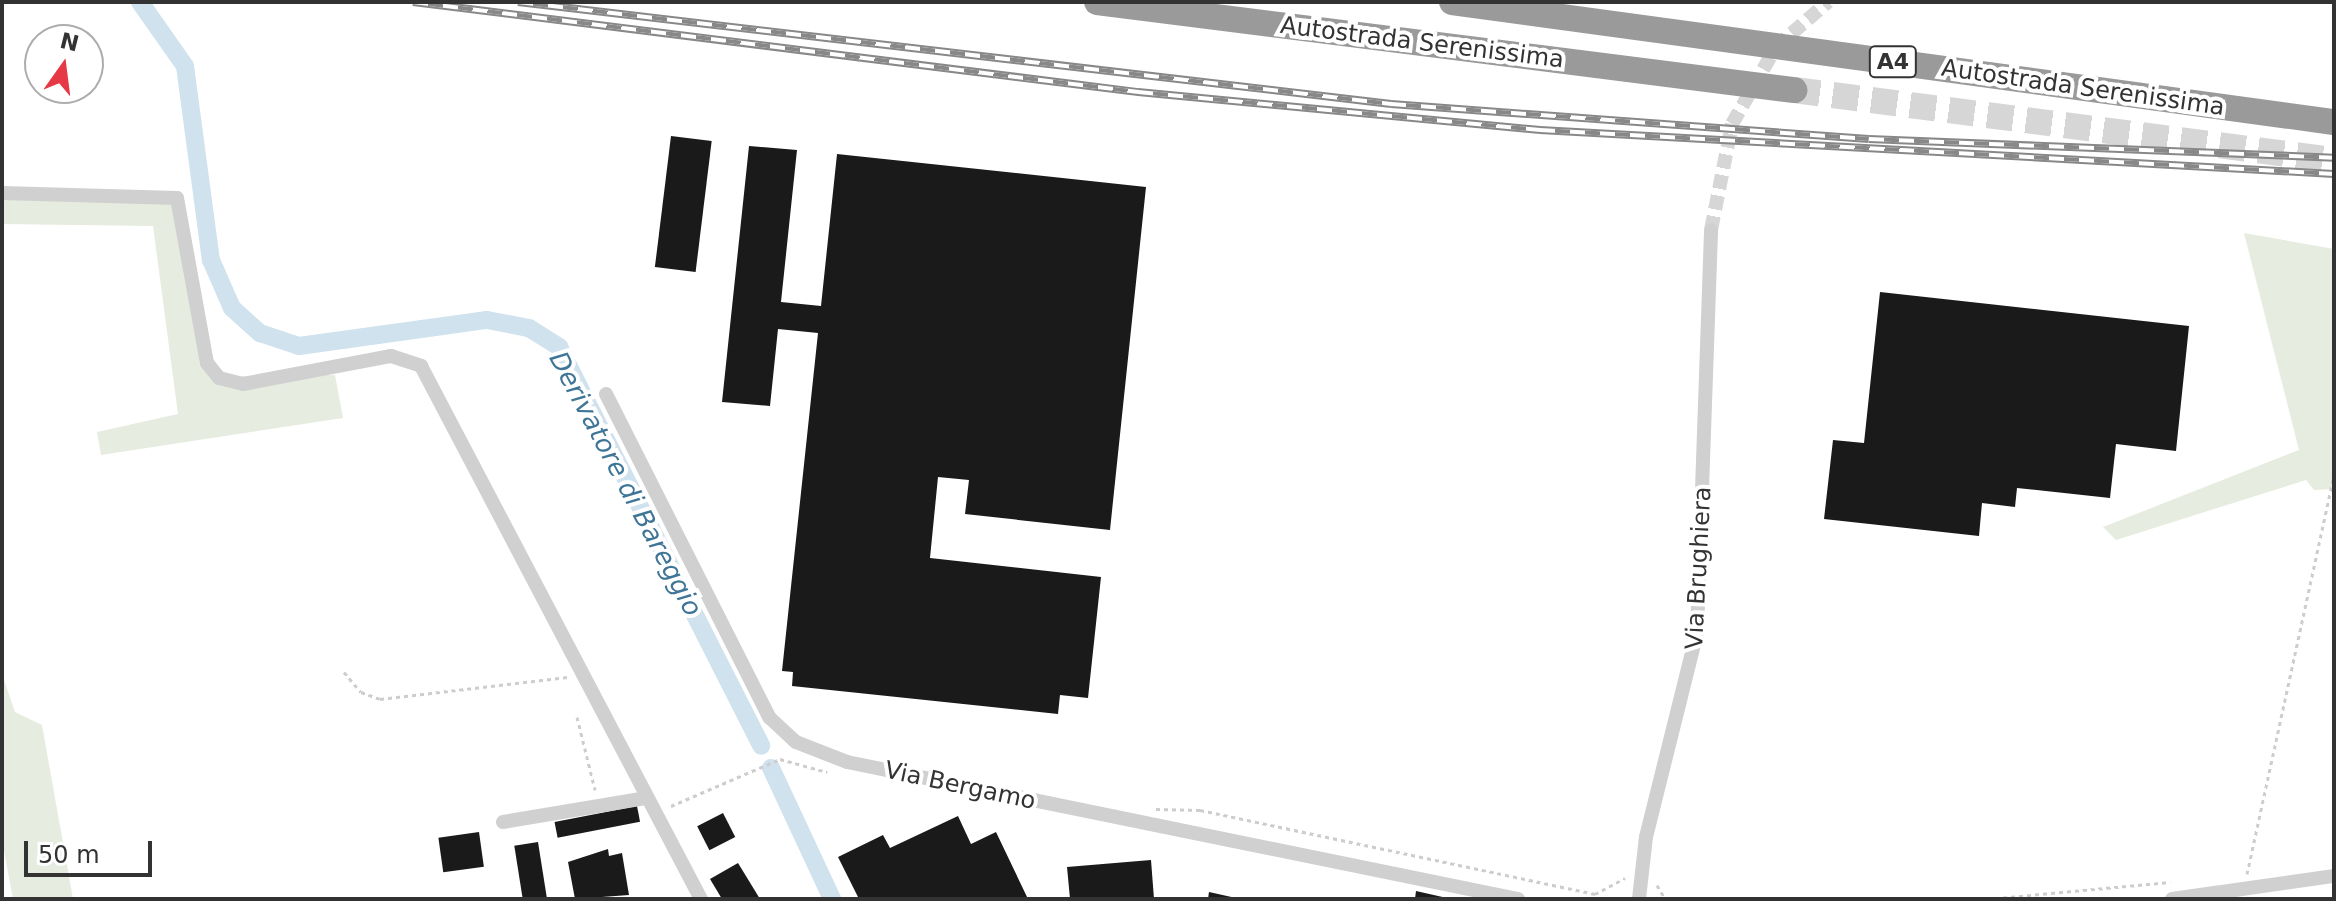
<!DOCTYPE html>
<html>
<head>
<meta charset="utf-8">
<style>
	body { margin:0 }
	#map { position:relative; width:2336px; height:901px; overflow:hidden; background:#fff; font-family:"DejaVu Sans",sans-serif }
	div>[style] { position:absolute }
	.green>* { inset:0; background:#e6ecdf }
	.canal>* { height:18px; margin:-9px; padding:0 9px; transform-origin:9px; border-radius:9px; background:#cfe2ee }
	.building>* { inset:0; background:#1a1a1a; transform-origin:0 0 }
	.minor-tunnel>* { height:14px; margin-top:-7px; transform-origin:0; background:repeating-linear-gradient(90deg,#d6d6d6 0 14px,transparent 0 21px) }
	.motorway-tunnel>* { height:26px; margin-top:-13px; transform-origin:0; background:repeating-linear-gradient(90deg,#d6d6d6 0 26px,transparent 0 39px) }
	.path>* { height:3px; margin-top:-1.5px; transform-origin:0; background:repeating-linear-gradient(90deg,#cdcdcd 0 4px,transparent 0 8px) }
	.minor>* { height:14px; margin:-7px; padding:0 7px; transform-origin:7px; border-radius:7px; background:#d0d0d0 }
	.motorway>* { height:26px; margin:-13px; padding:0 13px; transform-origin:13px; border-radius:13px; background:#9a9a9a }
	.rail>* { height:8px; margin-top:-4px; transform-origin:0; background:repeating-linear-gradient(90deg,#fff 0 15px,#888 0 30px); box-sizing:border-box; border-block:2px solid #888 }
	span { translate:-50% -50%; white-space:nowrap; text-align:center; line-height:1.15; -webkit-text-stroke:8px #fff; paint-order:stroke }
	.shield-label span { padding:2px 6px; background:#fff; border:2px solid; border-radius:6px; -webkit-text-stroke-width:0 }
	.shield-label { font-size:22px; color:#333; font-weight:700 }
	.street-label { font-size:24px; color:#333 }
	.water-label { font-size:26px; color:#3f7597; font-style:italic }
	.frame { position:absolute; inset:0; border:4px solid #333; pointer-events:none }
	.north { position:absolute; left:24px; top:24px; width:80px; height:80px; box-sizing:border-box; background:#fff; border:2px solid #adadad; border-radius:50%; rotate:14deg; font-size:22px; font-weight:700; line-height:32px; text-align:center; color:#333 }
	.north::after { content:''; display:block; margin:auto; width:28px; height:36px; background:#e63946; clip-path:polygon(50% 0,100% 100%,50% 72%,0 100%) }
	.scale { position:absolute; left:24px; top:841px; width:128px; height:36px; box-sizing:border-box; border:4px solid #333; border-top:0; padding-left:10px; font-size:24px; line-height:28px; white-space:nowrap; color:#333; -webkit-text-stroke:6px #fff; paint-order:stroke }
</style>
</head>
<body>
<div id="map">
	<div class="green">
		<i style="clip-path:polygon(2px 199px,173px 202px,210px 377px,335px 375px,343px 418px,101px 455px,97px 432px,178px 414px,153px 226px,2px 224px)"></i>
		<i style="clip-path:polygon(2244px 233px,2334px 249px,2334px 489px,2314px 490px,2306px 480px,2116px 540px,2103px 527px,2299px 450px)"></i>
		<i style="clip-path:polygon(2px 674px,15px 712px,42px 725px,73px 899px,13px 899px,2px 840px)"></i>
	</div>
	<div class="canal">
		<i style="left:140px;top:2px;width:78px;rotate:54.9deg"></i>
		<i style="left:185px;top:66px;width:196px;rotate:82.4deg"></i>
		<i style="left:211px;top:260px;width:52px;rotate:66.4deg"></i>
		<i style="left:232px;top:308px;width:38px;rotate:42deg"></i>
		<i style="left:260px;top:333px;width:41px;rotate:18.4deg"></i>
		<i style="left:299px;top:346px;width:190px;rotate:-7.9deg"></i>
		<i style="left:487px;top:320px;width:43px;rotate:10.8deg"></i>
		<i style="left:529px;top:328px;width:36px;rotate:32deg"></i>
		<i style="left:559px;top:347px;width:447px;rotate:63.1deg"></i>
		<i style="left:771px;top:768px;width:145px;rotate:65deg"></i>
	</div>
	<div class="building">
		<i style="left:671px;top:136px;width:41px;height:132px;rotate:7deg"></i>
		<i style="clip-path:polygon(749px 146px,797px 150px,781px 302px,821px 306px,837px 154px,1146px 187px,1110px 530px,965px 514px,969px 480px,938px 477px,930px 558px,1101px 577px,1088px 698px,1060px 695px,1058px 714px,792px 686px,793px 672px,782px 671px,818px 333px,778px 329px,770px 406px,722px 402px)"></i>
		<i style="clip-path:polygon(1880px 292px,2189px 326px,2176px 451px,2116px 444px,2110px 498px,2017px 488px,2015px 507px,1982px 503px,1979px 536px,1824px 519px,1833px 440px,1864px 443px)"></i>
		<i style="left:637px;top:806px;width:16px;height:84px;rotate:79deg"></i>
		<i style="left:723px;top:813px;width:27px;height:29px;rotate:63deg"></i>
		<i style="clip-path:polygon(958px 816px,971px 844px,996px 832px,1028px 899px,859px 899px,838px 857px,883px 835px,890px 848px)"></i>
		<i style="left:479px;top:832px;width:35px;height:41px;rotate:82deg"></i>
		<i style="left:538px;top:842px;width:58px;height:24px;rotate:81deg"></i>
		<i style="clip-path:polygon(608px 849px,609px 856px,622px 853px,629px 895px,575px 899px,568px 862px)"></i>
		<i style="clip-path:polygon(1151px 860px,1154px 899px,1070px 899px,1067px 867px)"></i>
		<i style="clip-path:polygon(738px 863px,760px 899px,722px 899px,710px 879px)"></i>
		<i style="clip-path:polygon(1416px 891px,1447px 898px,1447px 899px,1415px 899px)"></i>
		<i style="clip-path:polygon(1209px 892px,1236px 898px,1236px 899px,1208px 899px)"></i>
	</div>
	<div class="minor-tunnel">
		<i style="left:1711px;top:230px;width:108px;rotate:-78.8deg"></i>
		<i style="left:1732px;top:124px;width:89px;rotate:-60.3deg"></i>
		<i style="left:1776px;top:47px;width:69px;rotate:-40.9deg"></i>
	</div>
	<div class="motorway-tunnel">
		<i style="left:1794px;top:90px;width:545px;rotate:7.39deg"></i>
	</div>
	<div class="path">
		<i style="left:344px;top:672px;width:26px;rotate:50deg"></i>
		<i style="left:361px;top:692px;width:20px;rotate:20deg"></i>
		<i style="left:380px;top:699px;width:189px;rotate:-6.7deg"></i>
		<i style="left:577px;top:717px;width:75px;rotate:76.1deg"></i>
		<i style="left:671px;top:806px;width:119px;rotate:-23.3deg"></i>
		<i style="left:780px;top:759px;width:49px;rotate:15.5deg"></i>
		<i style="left:1156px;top:809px;width:44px;rotate:1.3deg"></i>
		<i style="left:1200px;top:810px;width:404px;rotate:12deg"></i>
		<i style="left:1595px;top:894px;width:34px;rotate:-28deg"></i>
		<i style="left:2247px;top:874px;width:408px;rotate:-77.7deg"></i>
		<i style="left:1657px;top:885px;width:16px;rotate:60deg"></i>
		<i style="left:1987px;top:899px;width:184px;rotate:-5.3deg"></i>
	</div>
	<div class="minor">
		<i style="left:2px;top:193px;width:175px;rotate:1.6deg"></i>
		<i style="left:177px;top:198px;width:168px;rotate:79.7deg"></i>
		<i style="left:207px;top:363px;width:19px;rotate:51deg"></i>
		<i style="left:219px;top:378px;width:25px;rotate:14deg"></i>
		<i style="left:243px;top:384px;width:151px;rotate:-10.7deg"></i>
		<i style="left:391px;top:356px;width:32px;rotate:18deg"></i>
		<i style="left:421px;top:366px;width:602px;rotate:62.29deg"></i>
		<i style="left:606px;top:394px;width:363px;rotate:63.2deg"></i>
		<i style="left:770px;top:718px;width:35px;rotate:43deg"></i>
		<i style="left:796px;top:742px;width:55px;rotate:21.4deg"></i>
		<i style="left:847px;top:762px;width:685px;rotate:11.54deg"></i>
		<i style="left:503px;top:822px;width:146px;rotate:-9.5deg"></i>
		<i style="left:1639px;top:899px;width:62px;rotate:-83.6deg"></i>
		<i style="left:1646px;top:837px;width:210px;rotate:-76deg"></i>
		<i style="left:1697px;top:633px;width:403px;rotate:-88deg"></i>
		<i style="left:2172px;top:899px;width:164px;rotate:-8.1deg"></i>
	</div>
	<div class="motorway">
		<i style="left:1097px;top:2px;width:703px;rotate:7.2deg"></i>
		<i style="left:1452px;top:2px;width:890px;rotate:7.75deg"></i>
	</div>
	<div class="rail">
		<i style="left:413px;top:2px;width:731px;rotate:7.08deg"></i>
		<i style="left:1138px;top:92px;width:404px;rotate:5.4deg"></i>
		<i style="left:1540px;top:130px;width:795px;rotate:3.17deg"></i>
		<i style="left:518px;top:2px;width:879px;rotate:6.66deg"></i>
		<i style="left:1391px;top:104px;width:479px;rotate:4.2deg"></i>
		<i style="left:1869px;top:139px;width:465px;rotate:2.3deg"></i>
	</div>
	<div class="shield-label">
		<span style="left:1893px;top:62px">A4</span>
	</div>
	<div class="street-label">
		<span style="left:1422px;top:43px;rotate:7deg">Autostrada Serenissima</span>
		<span style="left:2083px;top:88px;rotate:8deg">Autostrada Serenissima</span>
		<span style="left:1699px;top:568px;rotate:-87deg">Via Brughiera</span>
		<span style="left:960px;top:786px;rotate:12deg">Via Bergamo</span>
	</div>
	<div class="water-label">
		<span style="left:625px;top:484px;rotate:62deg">Derivatore di Bareggio</span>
	</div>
	<div class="frame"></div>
	<div class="north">N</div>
	<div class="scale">50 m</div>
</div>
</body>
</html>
